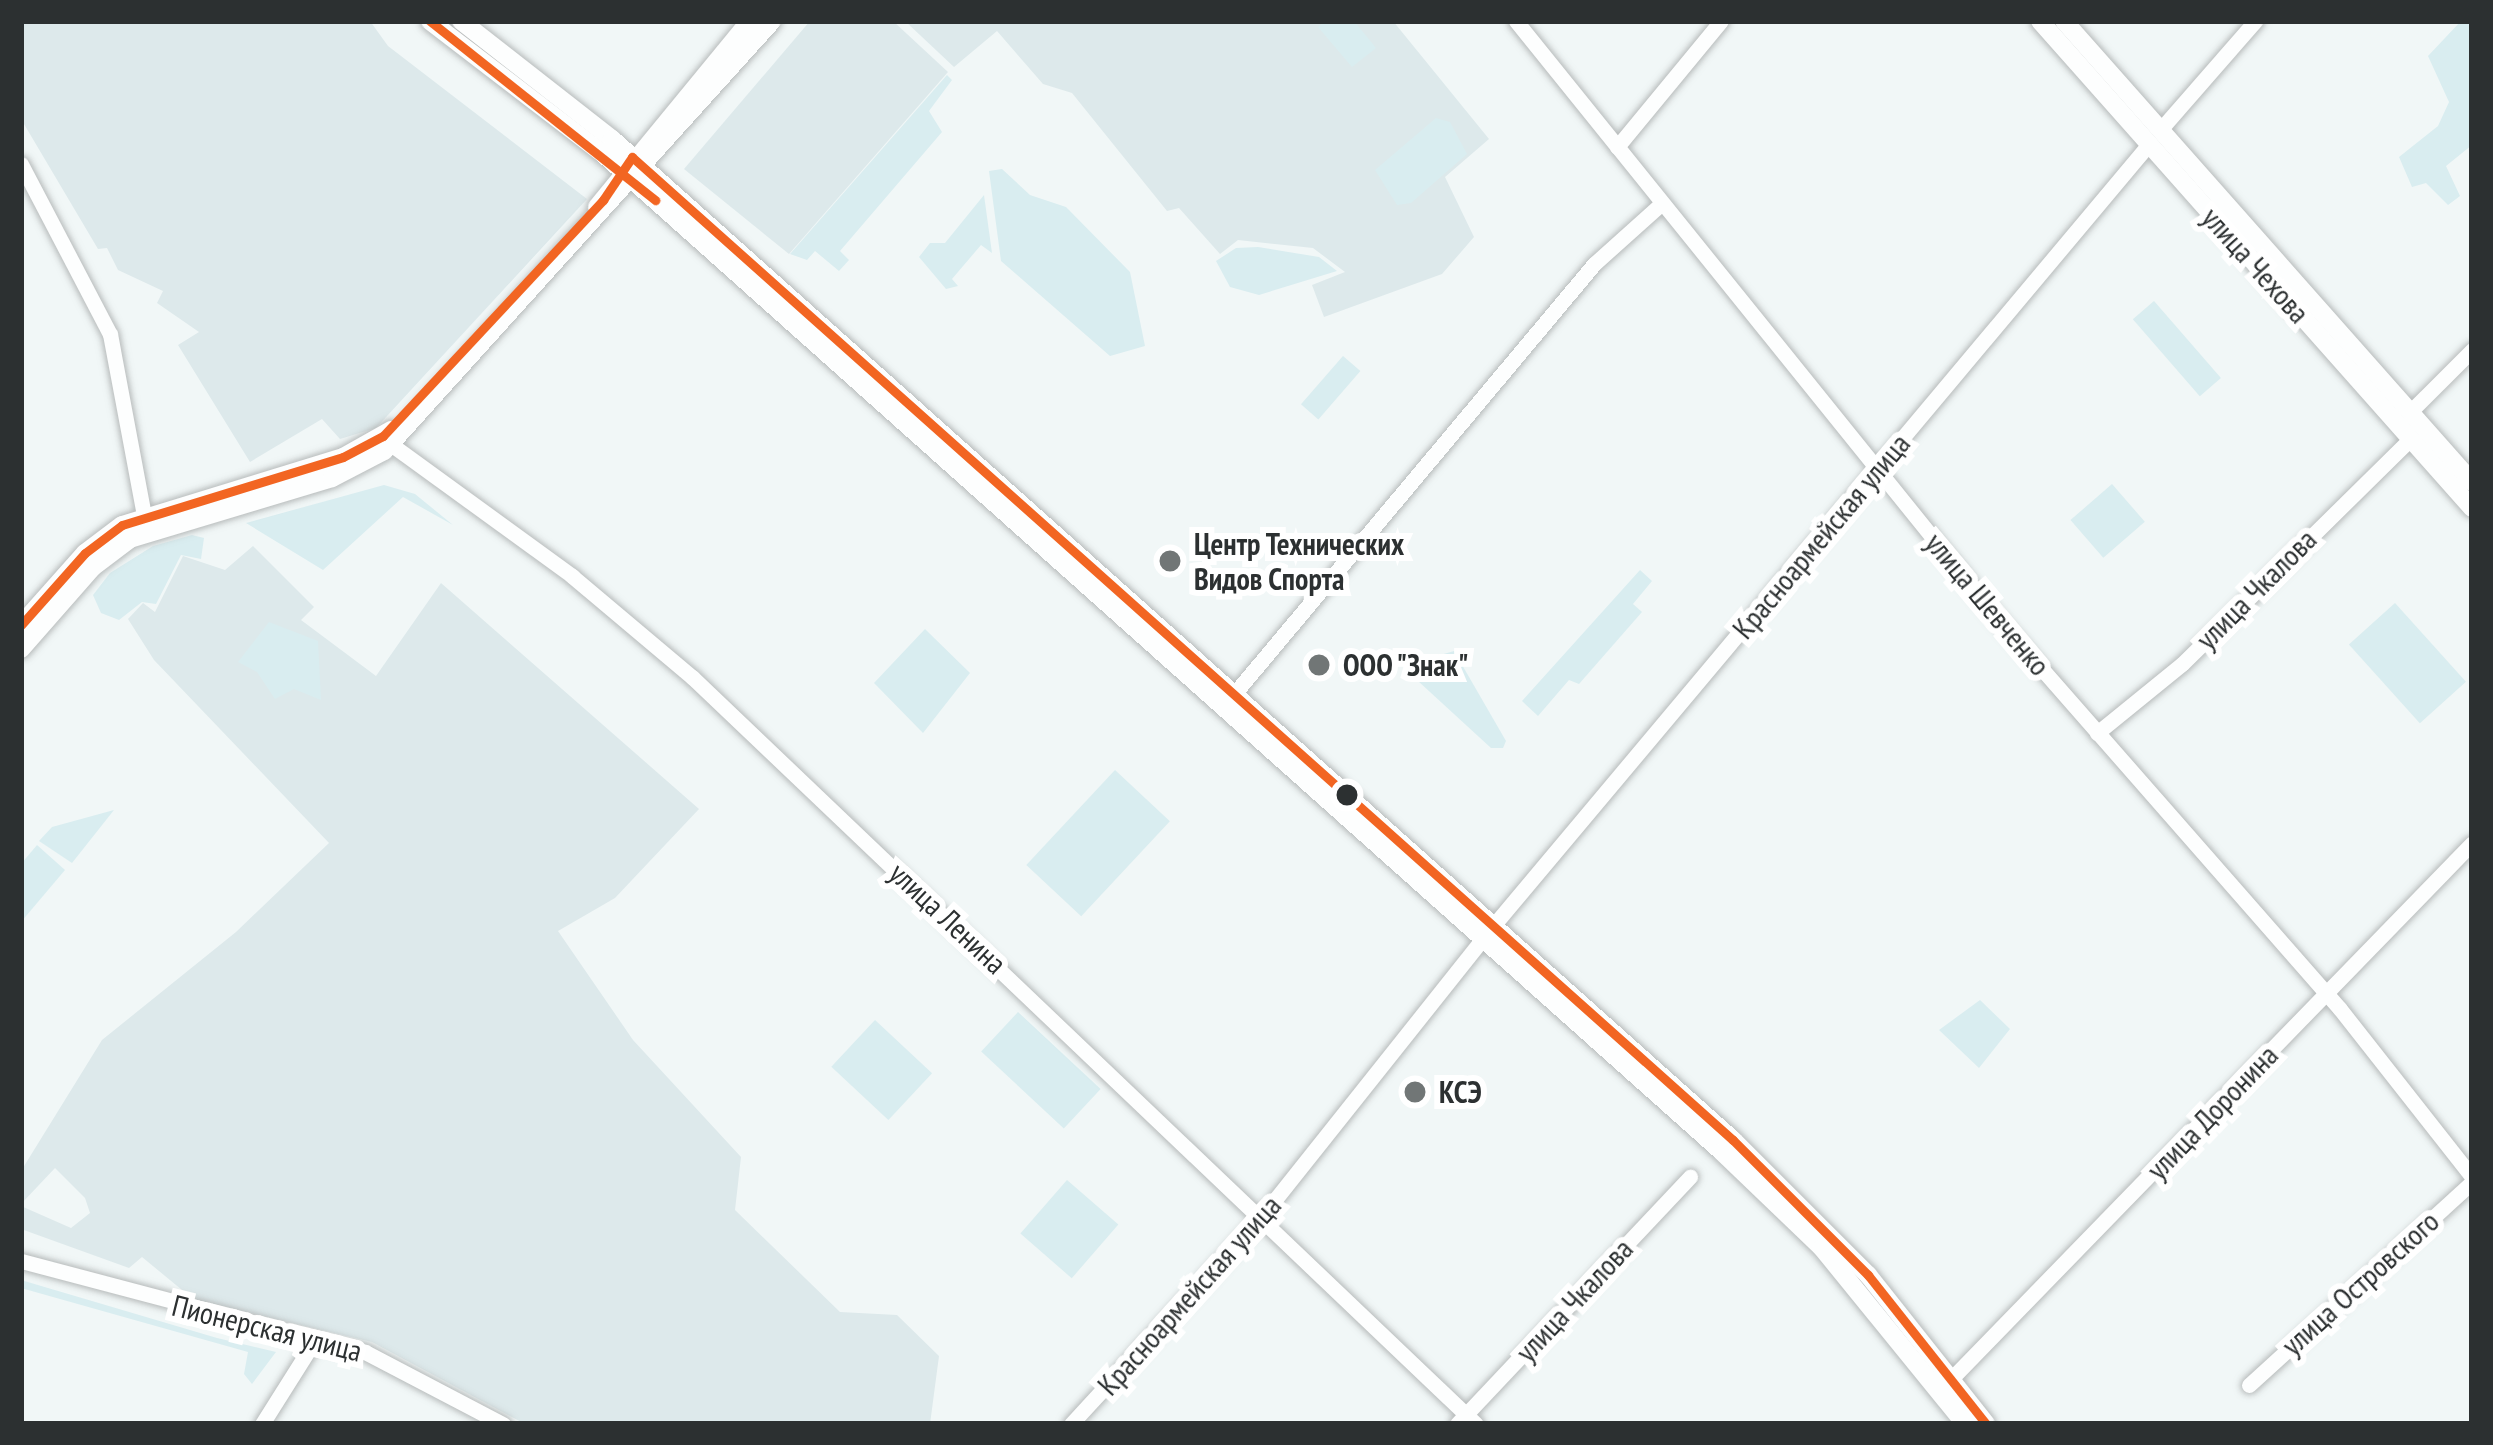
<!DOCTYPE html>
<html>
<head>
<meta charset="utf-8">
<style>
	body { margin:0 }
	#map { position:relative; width:2493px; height:1445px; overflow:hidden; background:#f1f7f7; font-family:"PT Sans Narrow",sans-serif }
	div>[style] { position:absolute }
	.built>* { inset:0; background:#dde9eb }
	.green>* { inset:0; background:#d9edf0; transform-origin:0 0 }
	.roads { filter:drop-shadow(0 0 3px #b7bbbb) drop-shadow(0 0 3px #b7bbbb) }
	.minor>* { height:15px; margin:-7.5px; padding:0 7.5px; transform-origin:7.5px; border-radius:7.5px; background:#fdfefe }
	.major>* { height:18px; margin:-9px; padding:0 9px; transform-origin:9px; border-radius:9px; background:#fdfefe }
	.bus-1>* { height:9px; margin:-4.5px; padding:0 4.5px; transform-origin:4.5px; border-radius:4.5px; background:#f26522 }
	.dots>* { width:33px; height:33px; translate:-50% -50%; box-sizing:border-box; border:6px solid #fff; border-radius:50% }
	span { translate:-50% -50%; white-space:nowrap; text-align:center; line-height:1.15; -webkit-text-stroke:12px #fff; paint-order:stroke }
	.street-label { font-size:30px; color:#2c3031 }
	.poi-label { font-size:30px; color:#2c3031; font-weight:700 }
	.left { translate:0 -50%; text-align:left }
	.frame { position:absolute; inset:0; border:24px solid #2c3031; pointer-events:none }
</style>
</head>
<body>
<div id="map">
	<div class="built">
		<i style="clip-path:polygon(21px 21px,370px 21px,388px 46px,587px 199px,376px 428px,340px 439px,322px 419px,250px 462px,178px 345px,199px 332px,157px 303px,163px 291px,118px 270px,107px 248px,98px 249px,21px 119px)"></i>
		<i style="clip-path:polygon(810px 21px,893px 21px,948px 72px,789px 254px,684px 169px)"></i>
		<i style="clip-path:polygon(905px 21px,1393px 21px,1489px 139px,1445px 177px,1474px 237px,1442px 274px,1324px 317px,1312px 285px,1345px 272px,1313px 248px,1238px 240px,1220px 254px,1179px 208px,1167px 211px,1072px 93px,1043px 84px,997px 31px,954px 67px)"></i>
		<i style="clip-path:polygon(253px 546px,314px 607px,301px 620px,376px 676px,441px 583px,699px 809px,615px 898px,558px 931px,633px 1040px,741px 1157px,735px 1210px,840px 1312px,897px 1315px,939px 1356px,930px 1424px,525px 1424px,372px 1342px,193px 1299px,142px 1257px,129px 1268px,21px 1229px,21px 1206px,71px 1228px,90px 1213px,85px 1198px,55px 1168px,21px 1204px,21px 1171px,102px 1040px,236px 932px,329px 843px,154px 660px,128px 619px,143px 603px,155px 612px,183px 556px,225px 570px)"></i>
	</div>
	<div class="green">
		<i style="clip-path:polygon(1325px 21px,1354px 21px,1376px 48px,1352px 67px,1318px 27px)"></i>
		<i style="clip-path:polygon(2461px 21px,2472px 21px,2472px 145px,2446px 166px,2460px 196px,2448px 205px,2426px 183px,2412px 187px,2399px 157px,2438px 126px,2449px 102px,2428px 56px)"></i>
		<i style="clip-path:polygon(947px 75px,952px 80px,929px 111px,942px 132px,840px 251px,849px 260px,839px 271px,815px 251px,807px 260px,790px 254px)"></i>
		<i style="clip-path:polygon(1436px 118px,1450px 122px,1467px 154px,1411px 203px,1397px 205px,1375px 170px)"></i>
		<i style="clip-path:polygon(1002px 169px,1030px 195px,1066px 207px,1130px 272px,1145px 346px,1110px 356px,1001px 261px,989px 171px)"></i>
		<i style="clip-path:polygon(984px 195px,992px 253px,981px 245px,952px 279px,958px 286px,946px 289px,919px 257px,930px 243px,945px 243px)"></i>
		<i style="clip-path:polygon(1258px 247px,1319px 257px,1337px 271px,1259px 295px,1230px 287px,1216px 261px,1236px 248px)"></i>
		<i style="left:2154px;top:301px;width:102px;height:28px;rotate:49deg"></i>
		<i style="left:1343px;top:356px;width:23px;height:64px;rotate:41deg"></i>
		<i style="left:2112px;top:484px;width:50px;height:55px;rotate:49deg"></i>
		<i style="clip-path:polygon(384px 485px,415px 494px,453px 525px,403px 497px,323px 570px,246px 523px)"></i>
		<i style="clip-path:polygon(192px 535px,204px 538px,201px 559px,181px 555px,156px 604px,142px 602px,119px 620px,101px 613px,93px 595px,110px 573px,153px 546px)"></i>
		<i style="clip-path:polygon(1640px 570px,1652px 581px,1633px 604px,1642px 612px,1579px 684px,1569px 680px,1538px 716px,1522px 701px)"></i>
		<i style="left:2395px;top:603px;width:106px;height:62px;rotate:48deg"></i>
		<i style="clip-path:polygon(269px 622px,318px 641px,321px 700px,294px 689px,275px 699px,257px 672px,238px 662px)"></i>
		<i style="clip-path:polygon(925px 629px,970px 673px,923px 733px,874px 683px)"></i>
		<i style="clip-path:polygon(1454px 651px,1506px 741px,1503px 748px,1491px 748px,1418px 681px,1437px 656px)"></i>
		<i style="left:1115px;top:770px;width:75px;height:130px;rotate:43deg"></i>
		<i style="clip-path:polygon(114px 810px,72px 863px,39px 841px,52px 827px)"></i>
		<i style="clip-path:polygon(37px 845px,65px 870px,21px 922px,21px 864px)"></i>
		<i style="clip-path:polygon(1980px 1000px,2010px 1029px,1979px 1068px,1939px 1030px)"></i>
		<i style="left:1018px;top:1012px;width:113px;height:54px;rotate:43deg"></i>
		<i style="left:875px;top:1020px;width:78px;height:64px;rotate:43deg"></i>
		<i style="left:1067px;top:1180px;width:68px;height:71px;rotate:41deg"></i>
		<i style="clip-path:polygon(21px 1280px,217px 1338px,276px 1352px,252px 1384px,244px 1374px,248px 1352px,21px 1288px)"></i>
	</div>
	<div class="roads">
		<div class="minor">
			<i style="left:1516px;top:21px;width:769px;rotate:51.12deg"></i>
			<i style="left:1999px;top:620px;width:517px;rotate:48.76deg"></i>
			<i style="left:2340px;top:1009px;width:214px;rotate:51.8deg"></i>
			<i style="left:2160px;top:130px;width:145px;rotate:-48.9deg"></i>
			<i style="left:1617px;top:147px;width:163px;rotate:-50.5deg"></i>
			<i style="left:21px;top:164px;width:192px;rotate:62.4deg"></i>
			<i style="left:110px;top:334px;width:185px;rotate:79.4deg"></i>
			<i style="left:2410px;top:412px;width:88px;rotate:-45deg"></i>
			<i style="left:392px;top:445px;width:223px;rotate:36deg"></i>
			<i style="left:572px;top:576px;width:157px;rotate:40.1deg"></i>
			<i style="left:692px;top:677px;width:1083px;rotate:43.62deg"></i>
			<i style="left:1234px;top:694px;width:561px;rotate:-50.06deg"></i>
			<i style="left:1594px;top:264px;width:91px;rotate:-41.9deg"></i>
			<i style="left:2097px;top:733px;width:109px;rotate:-39.1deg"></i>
			<i style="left:2182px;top:664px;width:320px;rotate:-44.6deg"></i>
			<i style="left:1493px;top:926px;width:1021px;rotate:-50.01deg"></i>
			<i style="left:21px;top:1261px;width:356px;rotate:14.8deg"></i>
			<i style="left:365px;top:1352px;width:156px;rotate:27.6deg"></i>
			<i style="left:1951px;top:1379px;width:747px;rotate:-45.81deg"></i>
			<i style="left:2249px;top:1385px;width:302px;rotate:-42.3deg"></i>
			<i style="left:262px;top:1424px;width:99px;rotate:-57.8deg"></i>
			<i style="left:1071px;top:1424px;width:282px;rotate:-47.4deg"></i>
			<i style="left:1262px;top:1216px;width:355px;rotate:-51.5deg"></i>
			<i style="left:1457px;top:1424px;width:340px;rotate:-46.7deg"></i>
		</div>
		<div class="major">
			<i style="left:430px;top:21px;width:215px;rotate:37.5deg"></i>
			<i style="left:601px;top:152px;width:1502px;rotate:41.73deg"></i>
			<i style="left:1722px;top:1152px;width:139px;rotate:43.8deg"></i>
			<i style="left:1822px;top:1248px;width:227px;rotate:50.9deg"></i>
			<i style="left:461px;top:21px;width:192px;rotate:38deg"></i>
			<i style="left:612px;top:139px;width:1503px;rotate:41.76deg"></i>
			<i style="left:1733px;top:1140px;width:191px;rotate:45deg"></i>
			<i style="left:1868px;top:1275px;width:190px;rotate:51.6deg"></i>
			<i style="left:2040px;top:21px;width:651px;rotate:48.42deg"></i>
			<i style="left:2064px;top:21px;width:616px;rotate:48.49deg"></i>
			<i style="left:597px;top:207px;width:241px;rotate:-50.6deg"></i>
			<i style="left:21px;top:625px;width:96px;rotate:-48.4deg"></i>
			<i style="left:85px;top:553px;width:46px;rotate:-37.1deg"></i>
			<i style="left:122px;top:525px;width:231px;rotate:-17.1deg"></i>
			<i style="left:343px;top:457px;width:55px;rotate:-29.4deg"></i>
			<i style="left:21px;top:649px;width:109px;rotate:-48.7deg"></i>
			<i style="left:93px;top:567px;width:46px;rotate:-37.1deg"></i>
			<i style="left:130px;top:539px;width:211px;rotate:-16.8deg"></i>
			<i style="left:332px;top:478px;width:59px;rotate:-27.4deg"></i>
			<i style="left:384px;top:451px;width:579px;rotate:-47.94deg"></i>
		</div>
	</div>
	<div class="bus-1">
		<i style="left:430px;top:21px;width:288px;rotate:38.5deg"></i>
		<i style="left:21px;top:625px;width:96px;rotate:-48.4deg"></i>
		<i style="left:85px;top:553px;width:46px;rotate:-37.1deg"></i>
		<i style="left:122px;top:525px;width:231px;rotate:-17.1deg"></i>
		<i style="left:343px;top:457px;width:45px;rotate:-27.7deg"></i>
		<i style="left:383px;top:436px;width:323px;rotate:-47deg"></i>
		<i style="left:603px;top:200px;width:52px;rotate:-56deg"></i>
		<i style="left:632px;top:157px;width:1476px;rotate:41.76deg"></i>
		<i style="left:1733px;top:1140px;width:191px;rotate:45deg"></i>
		<i style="left:1868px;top:1275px;width:190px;rotate:51.6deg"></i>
	</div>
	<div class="dots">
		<i style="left:1170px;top:561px;background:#717676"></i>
		<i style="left:1319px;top:665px;background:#717676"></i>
		<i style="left:1347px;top:795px;background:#2c3031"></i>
		<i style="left:1415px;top:1092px;background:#717676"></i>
	</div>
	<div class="street-label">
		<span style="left:2256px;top:265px;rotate:48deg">улица Чехова</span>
		<span style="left:1821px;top:536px;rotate:-50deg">Красноармейская улица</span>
		<span style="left:2256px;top:589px;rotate:-45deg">улица Чкалова</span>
		<span style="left:1988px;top:604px;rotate:50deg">улица Шевченко</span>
		<span style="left:948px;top:918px;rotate:43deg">улица Ленина</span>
		<span style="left:2212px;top:1112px;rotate:-46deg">улица Доронина</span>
		<span style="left:2360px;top:1283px;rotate:-42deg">улица Островского</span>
		<span style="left:1189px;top:1295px;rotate:-48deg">Красноармейская улица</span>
		<span style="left:1574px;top:1300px;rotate:-47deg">улица Чкалова</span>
		<span style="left:267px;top:1328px;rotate:14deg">Пионерская улица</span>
	</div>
	<div class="poi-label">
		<span class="left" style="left:1194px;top:561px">Центр Технических<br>Видов Спорта</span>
		<span class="left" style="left:1343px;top:665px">ООО "Знак"</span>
		<span class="left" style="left:1439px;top:1092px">КСЭ</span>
	</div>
	<div class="frame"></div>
</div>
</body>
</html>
